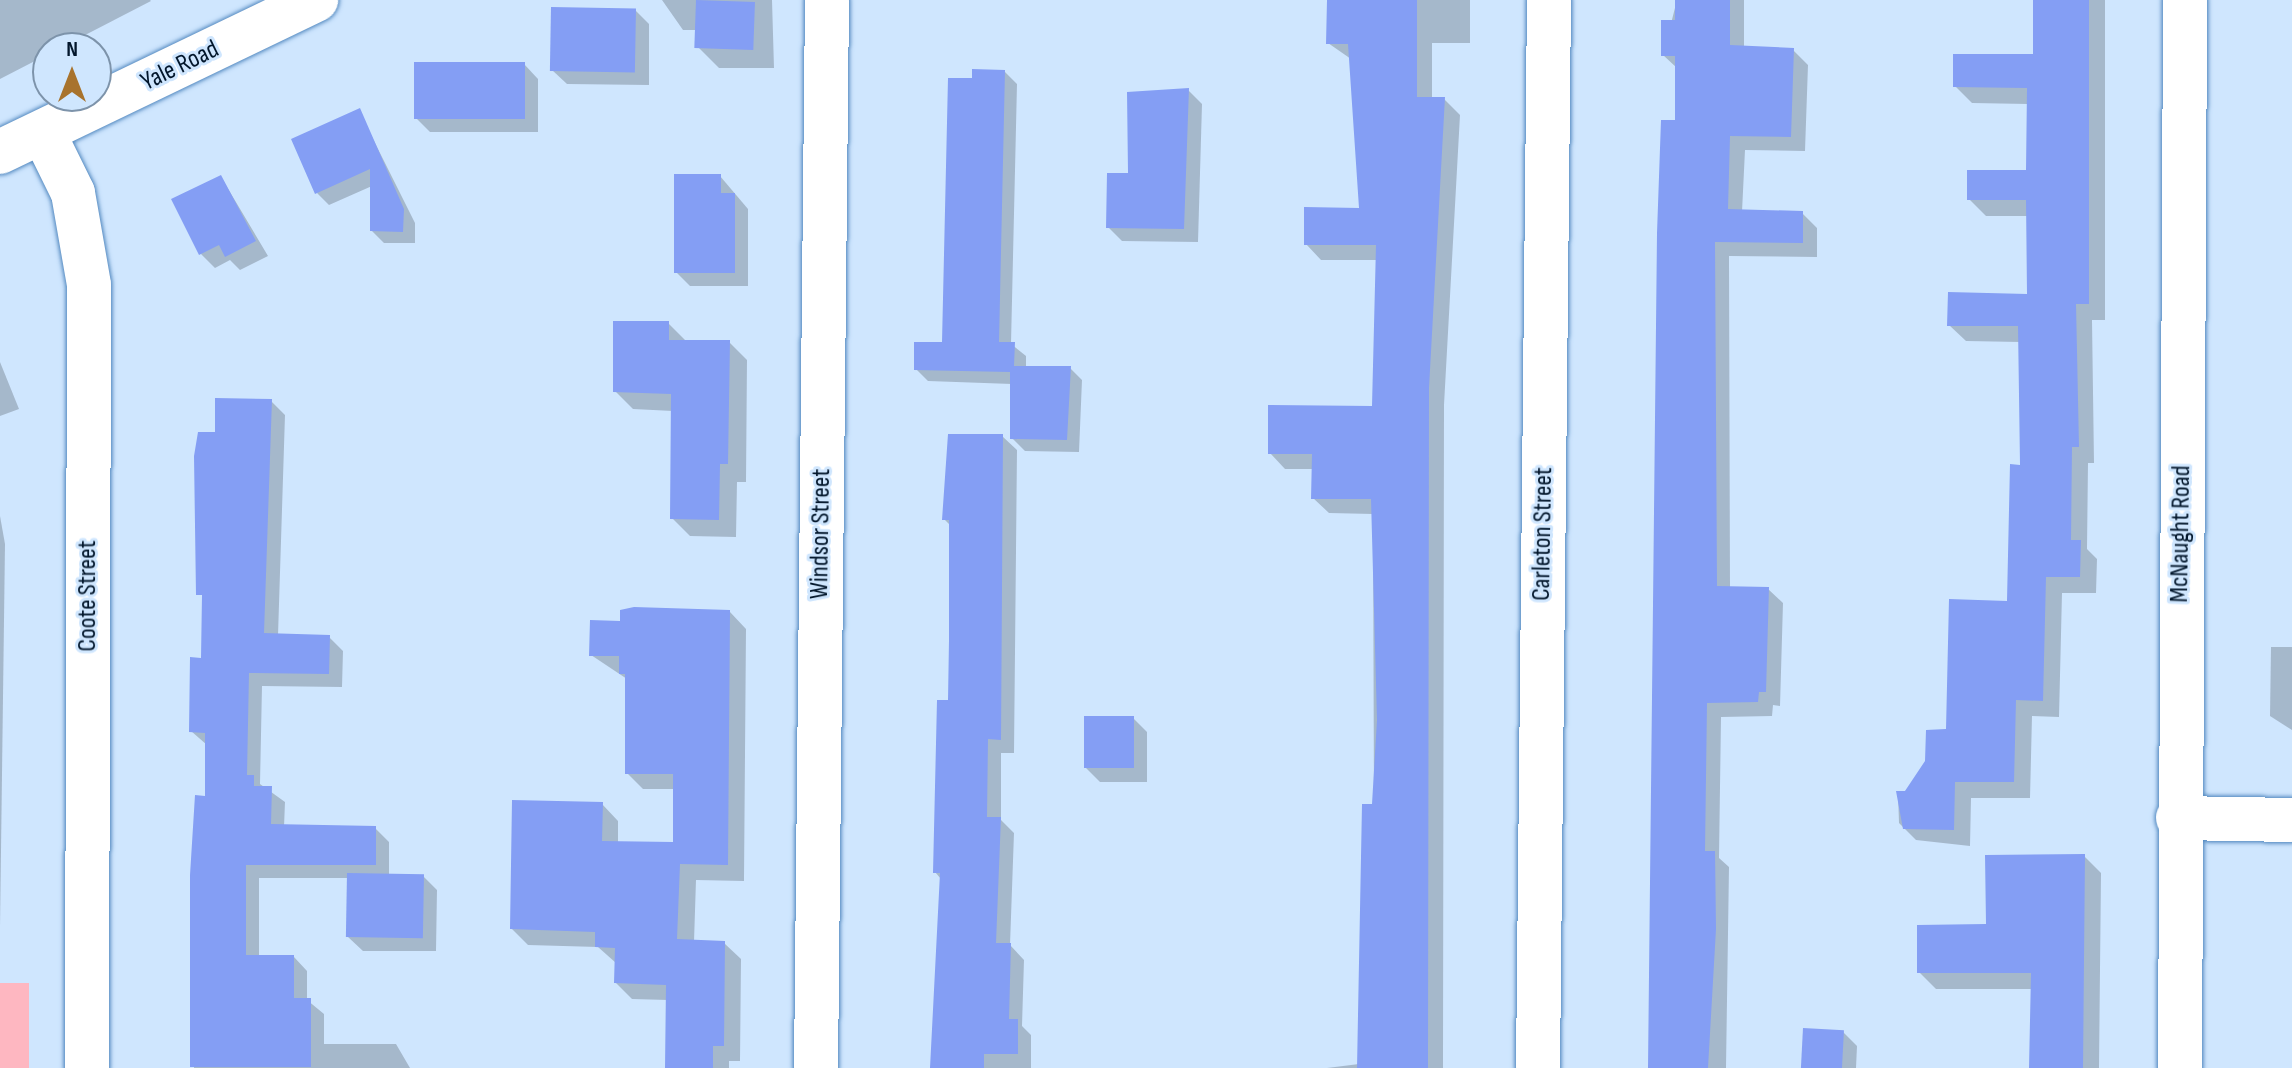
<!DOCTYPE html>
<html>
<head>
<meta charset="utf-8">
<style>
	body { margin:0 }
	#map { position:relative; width:2292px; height:1068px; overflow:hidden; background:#cfe6fe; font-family:"Sofia Sans Condensed",sans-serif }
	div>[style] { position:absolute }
	.green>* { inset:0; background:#feb7c1; transform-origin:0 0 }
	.shadow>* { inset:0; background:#0003 }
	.building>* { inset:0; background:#849ef4; transform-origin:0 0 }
	.roads { filter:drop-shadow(0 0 2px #5389c0) drop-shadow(0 0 2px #5389c0) }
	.minor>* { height:44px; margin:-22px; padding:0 22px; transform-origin:22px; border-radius:22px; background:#fff }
	.major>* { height:44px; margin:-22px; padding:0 22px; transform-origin:22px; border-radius:22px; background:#fff }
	span { translate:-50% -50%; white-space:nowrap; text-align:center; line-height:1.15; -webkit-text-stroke:6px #cfe6fe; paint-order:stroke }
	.street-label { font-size:26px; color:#02162b }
	.north { position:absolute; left:32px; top:32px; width:80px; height:80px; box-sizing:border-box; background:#cfe6fe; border:2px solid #7d93aa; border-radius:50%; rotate:0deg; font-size:22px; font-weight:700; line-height:32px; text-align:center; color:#02162b }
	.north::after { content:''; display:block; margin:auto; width:28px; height:36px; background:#a8732d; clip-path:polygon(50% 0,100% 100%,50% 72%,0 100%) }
</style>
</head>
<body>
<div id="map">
	<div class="green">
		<i style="left:0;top:983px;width:29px;height:85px"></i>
	</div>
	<div class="shadow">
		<i style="clip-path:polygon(0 0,150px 0,151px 1px,0 79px)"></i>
		<i style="clip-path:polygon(662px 0,772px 0,774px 68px,719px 68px,698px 47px,698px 30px,683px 30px)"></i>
		<i style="clip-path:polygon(1329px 0,1470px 0,1470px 43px,1432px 43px,1432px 99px,1444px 99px,1460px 115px,1444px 405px,1443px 1068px,1327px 1068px,1359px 1064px,1374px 806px,1373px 514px,1329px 513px,1313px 498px,1313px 469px,1285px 469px,1270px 453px,1374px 408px,1377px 260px,1321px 260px,1306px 244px,1361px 210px,1351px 59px,1328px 43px)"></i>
		<i style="clip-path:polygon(1677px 0,1744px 0,1744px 48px,1793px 50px,1808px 65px,1805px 151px,1745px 150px,1742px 212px,1802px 213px,1817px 228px,1817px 257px,1729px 256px,1730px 588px,1768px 589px,1783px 603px,1780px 706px,1773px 705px,1772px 716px,1721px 717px,1719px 858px,1729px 867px,1726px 1068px,1651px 1068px,1677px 122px,1677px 68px,1663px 55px)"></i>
		<i style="clip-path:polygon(2035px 0,2105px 0,2105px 320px,2092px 320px,2094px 463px,2088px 463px,2087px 549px,2097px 559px,2096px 593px,2062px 593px,2059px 717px,2032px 716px,2030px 798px,1971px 798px,1970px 846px,1916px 840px,1899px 823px,1898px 793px,1906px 793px,1948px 731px,2009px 603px,2022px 467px,2020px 342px,1966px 341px,1949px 325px,2029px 296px,2028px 216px,1986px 216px,1969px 199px,2028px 172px,2028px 104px,1972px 103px,1955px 86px,2035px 56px)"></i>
		<i style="clip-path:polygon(635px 10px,649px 24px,649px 85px,567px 84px,552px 70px)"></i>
		<i style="clip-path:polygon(524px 64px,538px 79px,538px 132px,430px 132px,416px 118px)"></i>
		<i style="clip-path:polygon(1005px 72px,1017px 84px,1011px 344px,1026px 356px,1026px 368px,1070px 368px,1082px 380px,1079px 452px,1025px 451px,1012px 438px,1012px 384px,928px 381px,916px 369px,944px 344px,974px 80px)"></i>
		<i style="clip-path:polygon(1188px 90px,1202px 104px,1198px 242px,1122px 241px,1108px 227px,1130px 175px)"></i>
		<i style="clip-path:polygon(359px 111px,415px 223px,415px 243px,384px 243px,372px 231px,372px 186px,329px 205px,317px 193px)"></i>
		<i style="clip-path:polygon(720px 176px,748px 209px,748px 286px,690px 286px,676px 272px)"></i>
		<i style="clip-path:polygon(221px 177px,268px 256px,240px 270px,230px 260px,215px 268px,201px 254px)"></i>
		<i style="clip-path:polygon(668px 323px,686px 341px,729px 342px,747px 360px,746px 482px,737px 482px,736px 537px,690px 536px,672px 518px,673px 411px,633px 409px,615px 391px)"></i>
		<i style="clip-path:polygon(0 362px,19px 409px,0 416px)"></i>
		<i style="clip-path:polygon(271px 401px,285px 415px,278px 636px,329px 637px,343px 651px,342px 687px,262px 686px,260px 784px,285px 802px,284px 827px,375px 828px,389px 842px,389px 876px,423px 876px,437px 890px,436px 951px,363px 951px,348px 937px,349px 878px,259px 878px,259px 957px,294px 957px,307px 971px,307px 1000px,324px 1014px,324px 1044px,396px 1044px,410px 1068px,194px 1068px,192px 875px,207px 798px,207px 745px,191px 731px,203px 660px,217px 434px)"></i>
		<i style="clip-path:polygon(1002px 436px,1017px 450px,1014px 753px,1001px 753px,1001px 820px,1014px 833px,1010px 945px,1024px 960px,1022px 1026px,1031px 1035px,1031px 1068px,933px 1068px,941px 879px,935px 872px,950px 702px,951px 526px,944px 519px)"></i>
		<i style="clip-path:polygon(0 516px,5px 544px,0 928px)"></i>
		<i style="clip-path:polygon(730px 612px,746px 629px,744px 881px,696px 880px,694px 942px,724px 943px,741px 959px,740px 1061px,729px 1061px,729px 1068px,668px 1068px,668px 1000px,632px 999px,616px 983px,616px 963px,598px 947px,528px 945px,512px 929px,602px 804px,618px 821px,618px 843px,675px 845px,675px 789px,643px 789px,627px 773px,627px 679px,591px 655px,622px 623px)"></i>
		<i style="clip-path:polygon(2271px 647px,2292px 647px,2292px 730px,2270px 716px)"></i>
		<i style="clip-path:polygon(1133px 718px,1147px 732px,1147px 782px,1100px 782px,1086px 768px)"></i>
		<i style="clip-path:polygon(2084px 856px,2101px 873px,2099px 1068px,2031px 1068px,2032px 989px,1936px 989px,1919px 972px)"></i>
		<i style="clip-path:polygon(1843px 1032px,1857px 1046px,1856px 1068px,1804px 1068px)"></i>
	</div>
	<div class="building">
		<i style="left:696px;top:0;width:59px;height:48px;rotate:2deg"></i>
		<i style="clip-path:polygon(1327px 0,1417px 0,1417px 97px,1445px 97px,1429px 388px,1428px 1068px,1357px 1068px,1362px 804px,1372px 804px,1377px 720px,1371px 499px,1311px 499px,1312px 454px,1268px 454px,1268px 405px,1372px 406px,1376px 245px,1304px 245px,1304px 207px,1359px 208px,1348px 44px,1326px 44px)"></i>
		<i style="clip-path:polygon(1675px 0,1730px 0,1730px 45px,1794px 48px,1791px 137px,1730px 136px,1728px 209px,1803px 211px,1803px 243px,1715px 242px,1717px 586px,1769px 587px,1766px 692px,1759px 692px,1758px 702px,1707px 703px,1705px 851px,1715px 851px,1716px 929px,1708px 1068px,1648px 1068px,1657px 233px,1661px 120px,1675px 120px,1675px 56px,1661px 56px,1661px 20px,1675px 20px)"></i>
		<i style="clip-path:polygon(2033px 0,2089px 0,2089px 304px,2076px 304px,2079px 447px,2072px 447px,2071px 540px,2081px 540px,2080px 577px,2046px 577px,2043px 701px,2016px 700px,2014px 782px,1955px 782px,1954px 830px,1903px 829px,1896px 791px,1905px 791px,1925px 761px,1926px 730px,1946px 729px,1949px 599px,2007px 601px,2010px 464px,2020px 465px,2018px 326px,1947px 326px,1948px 292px,2027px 294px,2026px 200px,1967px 200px,1967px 170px,2026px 170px,2027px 88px,1953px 87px,1953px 54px,2033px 54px)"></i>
		<i style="left:551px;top:7px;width:85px;height:64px;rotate:1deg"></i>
		<i style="left:414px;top:62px;width:111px;height:57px"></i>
		<i style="clip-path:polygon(972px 69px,1005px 70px,999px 342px,1015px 342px,1014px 366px,1071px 366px,1067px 440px,1010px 439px,1010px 372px,914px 370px,914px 342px,942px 342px,948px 78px,972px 78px)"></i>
		<i style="clip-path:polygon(1189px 88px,1184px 229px,1106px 228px,1107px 173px,1128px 173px,1127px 92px)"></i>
		<i style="clip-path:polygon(360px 108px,404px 209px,403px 232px,370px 231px,370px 169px,315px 194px,291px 139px)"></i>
		<i style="clip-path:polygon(674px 174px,721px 174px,721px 193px,735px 193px,735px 273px,674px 273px)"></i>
		<i style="clip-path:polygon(221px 175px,256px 241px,225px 257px,219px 245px,199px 255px,171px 199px)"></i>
		<i style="clip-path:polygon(613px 321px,669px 321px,669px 340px,730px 340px,728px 464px,720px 464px,719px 520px,670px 519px,671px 394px,613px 392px)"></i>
		<i style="clip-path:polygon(215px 398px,272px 399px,264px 633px,330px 635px,329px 674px,249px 673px,247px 775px,254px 775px,254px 786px,272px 786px,271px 824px,376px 826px,376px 865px,246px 865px,246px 955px,294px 955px,294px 998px,311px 998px,311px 1067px,190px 1067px,190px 875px,195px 795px,205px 796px,205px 733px,189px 732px,190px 657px,201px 658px,202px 595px,196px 595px,194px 456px,198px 432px,215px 432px)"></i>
		<i style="clip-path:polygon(948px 434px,1003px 434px,1001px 740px,988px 739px,987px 817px,1001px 817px,996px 943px,1011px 943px,1009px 1019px,1018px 1019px,1018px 1054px,984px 1054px,984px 1068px,930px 1068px,940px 873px,933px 873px,937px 700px,948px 700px,949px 640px,949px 520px,942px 520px)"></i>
		<i style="clip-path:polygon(634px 607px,730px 610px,728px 865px,680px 864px,677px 939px,725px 941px,724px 1046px,713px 1046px,713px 1068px,665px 1068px,666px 985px,614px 983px,615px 948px,595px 947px,595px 932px,510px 929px,512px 800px,603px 802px,602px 841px,673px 842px,673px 774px,625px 774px,625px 674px,619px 674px,619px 656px,589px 656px,590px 620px,620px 621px,620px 610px)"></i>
		<i style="left:1084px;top:716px;width:50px;height:52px"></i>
		<i style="clip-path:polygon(2085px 854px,2083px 1068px,2029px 1068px,2031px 973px,1917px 973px,1917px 925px,1986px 924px,1985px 855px)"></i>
		<i style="left:347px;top:873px;width:77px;height:64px;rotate:1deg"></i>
		<i style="left:1803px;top:1028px;width:41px;height:40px;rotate:3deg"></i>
	</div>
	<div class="roads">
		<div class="minor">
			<i style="left:43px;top:132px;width:68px;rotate:63.8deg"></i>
			<i style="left:73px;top:193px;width:93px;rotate:80.1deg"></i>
			<i style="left:89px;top:285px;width:783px;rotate:90.15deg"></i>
			<i style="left:2178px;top:818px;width:114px;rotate:1deg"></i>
			<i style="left:816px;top:1068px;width:1068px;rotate:-89.41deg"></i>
			<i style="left:1538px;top:1068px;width:1068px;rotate:-89.41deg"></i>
			<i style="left:2180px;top:1068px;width:1068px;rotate:-89.73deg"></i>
		</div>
		<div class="major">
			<i style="left:0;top:152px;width:351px;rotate:-25.7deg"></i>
		</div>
	</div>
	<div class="street-label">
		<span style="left:180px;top:66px;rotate:-26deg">Yale Road</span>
		<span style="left:821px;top:534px;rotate:-89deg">Windsor Street</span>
		<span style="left:1543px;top:534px;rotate:-89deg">Carleton Street</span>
		<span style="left:2181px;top:534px;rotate:-89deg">McNaught Road</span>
		<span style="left:88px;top:596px;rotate:-90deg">Coote Street</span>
	</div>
	<div class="north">N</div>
</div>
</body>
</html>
